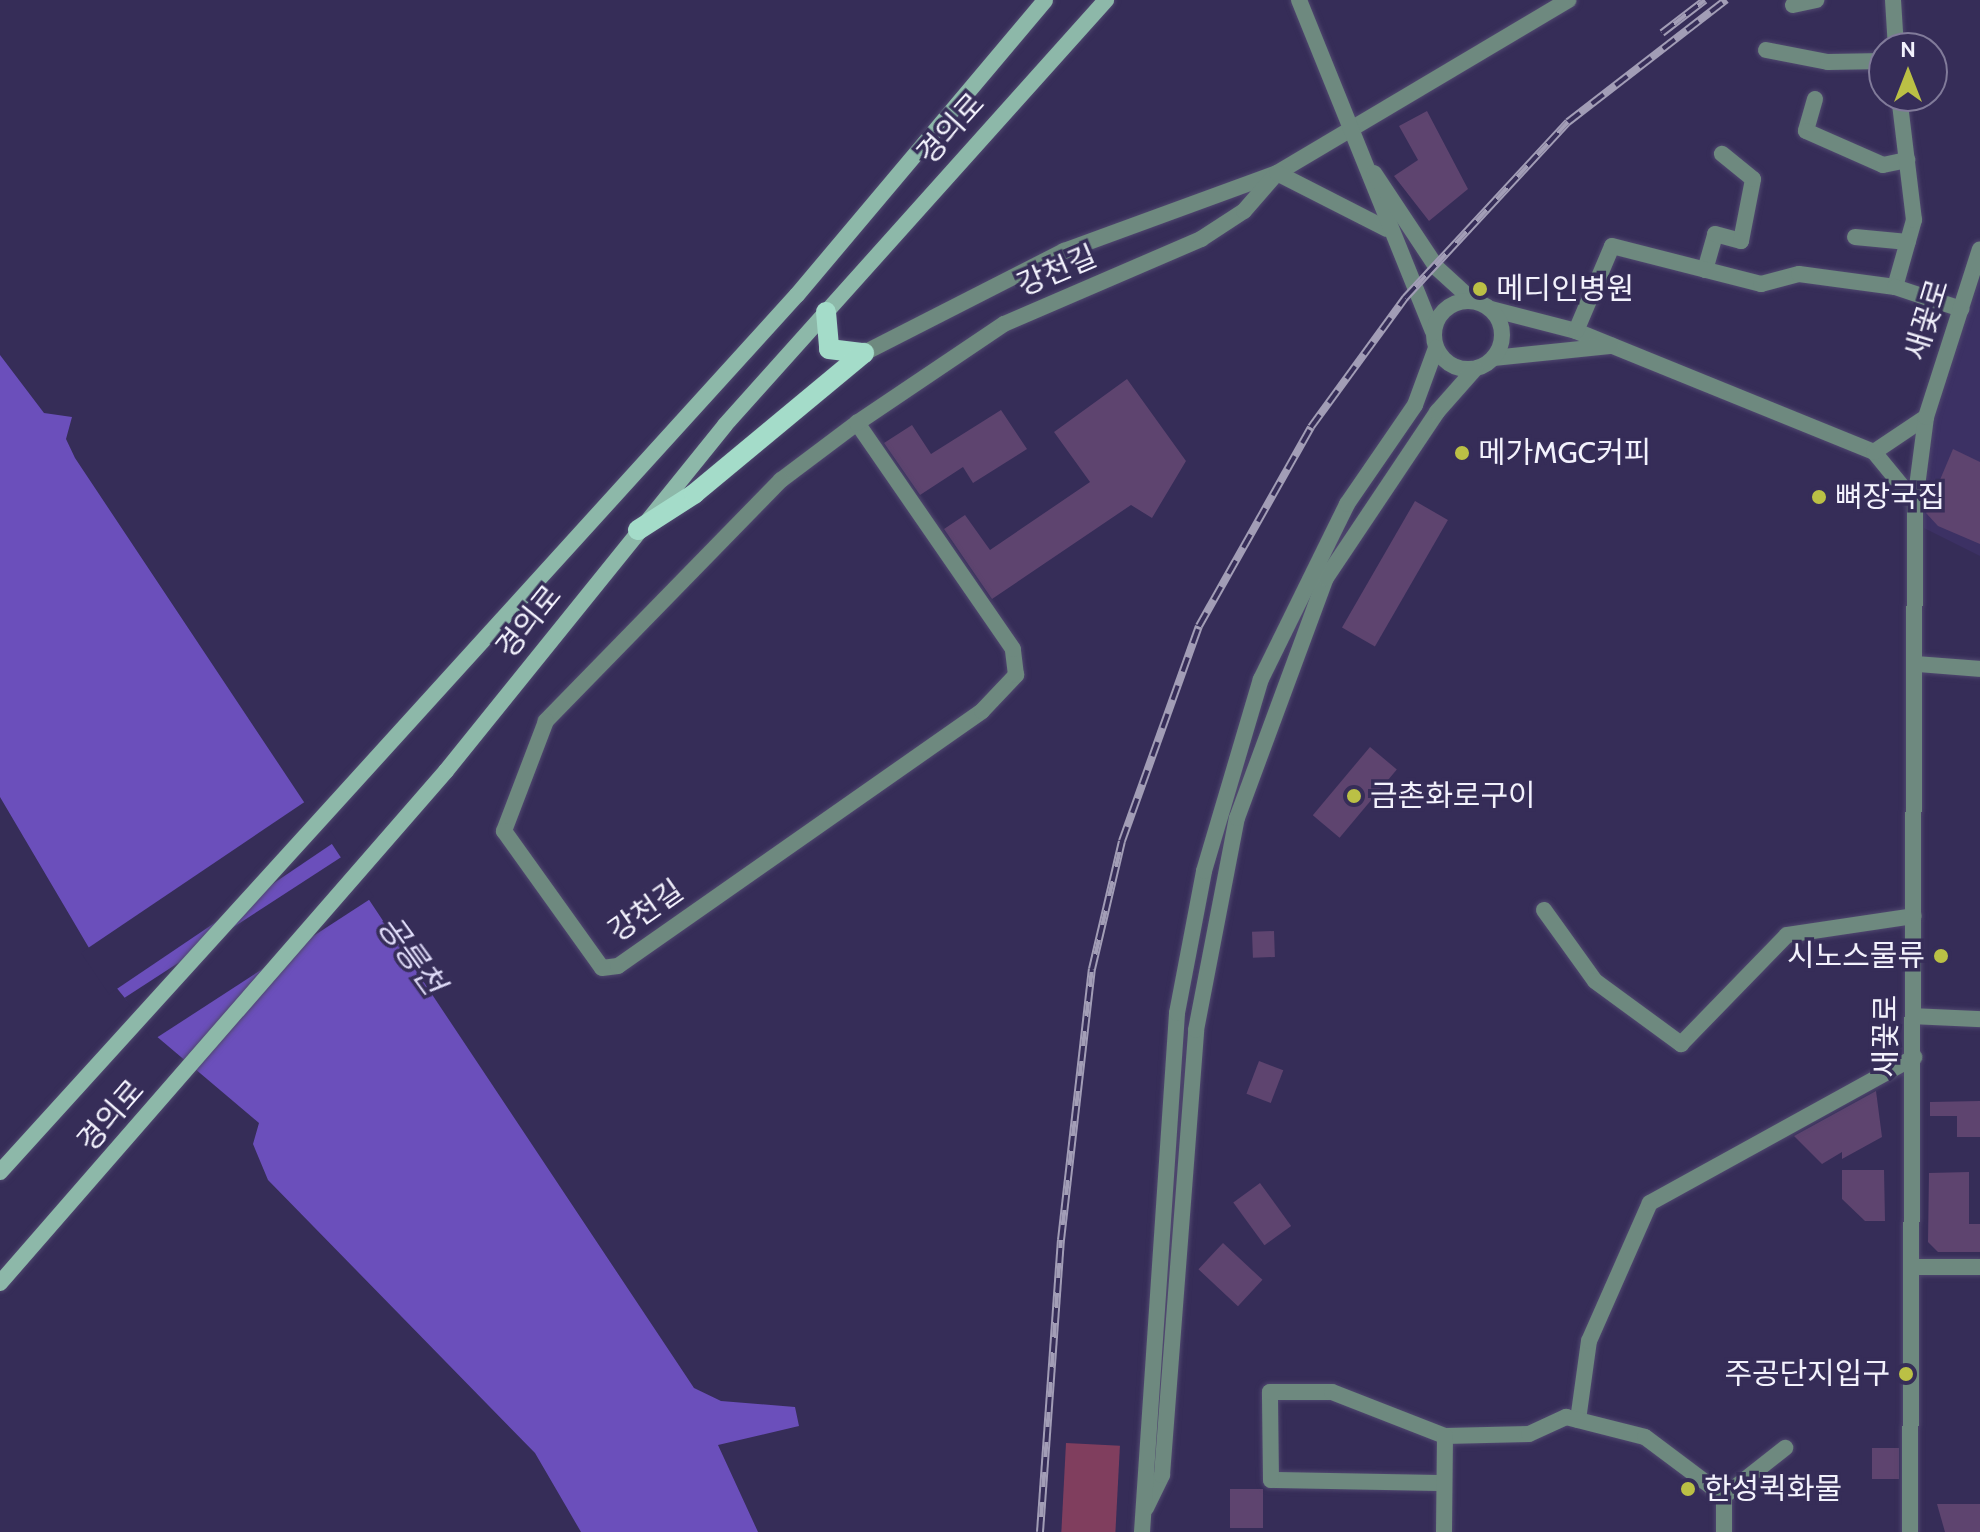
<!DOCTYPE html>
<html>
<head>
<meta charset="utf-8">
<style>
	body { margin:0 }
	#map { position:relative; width:1980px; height:1532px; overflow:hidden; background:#362d58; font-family:Cabin,"Noto Sans KR",sans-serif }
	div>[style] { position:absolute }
	.built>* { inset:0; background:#3c3164 }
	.green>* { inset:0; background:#803e5e; transform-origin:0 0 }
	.water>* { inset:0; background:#6b4fbb }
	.pier>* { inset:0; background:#362d58; transform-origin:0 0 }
	.building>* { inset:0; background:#5e446f; transform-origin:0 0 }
	.roads { filter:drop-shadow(0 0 2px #50486f) drop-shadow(0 0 2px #50486f) }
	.minor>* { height:16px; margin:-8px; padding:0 8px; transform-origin:8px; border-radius:8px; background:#6e897f }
	.tertiary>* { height:16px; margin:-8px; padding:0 8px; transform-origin:8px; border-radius:8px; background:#6e897f }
	.tertiary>.ring { margin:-8px; padding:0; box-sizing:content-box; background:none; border:16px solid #6e897f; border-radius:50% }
	.secondary>* { height:16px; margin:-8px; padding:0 8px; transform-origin:8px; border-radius:8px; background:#8db8a9 }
	.primary>* { height:20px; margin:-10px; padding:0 10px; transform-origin:10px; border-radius:10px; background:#a4dcc9 }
	.rail>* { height:8px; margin-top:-4px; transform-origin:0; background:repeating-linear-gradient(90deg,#362d58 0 15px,#a29db6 0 30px); box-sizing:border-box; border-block:2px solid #a29db6 }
	.dots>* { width:22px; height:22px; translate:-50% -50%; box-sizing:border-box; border:4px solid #362d58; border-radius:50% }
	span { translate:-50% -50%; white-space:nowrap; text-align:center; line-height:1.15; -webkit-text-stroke:7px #362d58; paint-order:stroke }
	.street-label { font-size:30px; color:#f2f1fc }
	.poi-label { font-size:30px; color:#f2f1fc }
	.left { translate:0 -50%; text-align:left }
	.right { translate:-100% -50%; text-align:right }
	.water-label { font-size:32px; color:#dedaf7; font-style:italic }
	.north { position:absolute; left:1868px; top:32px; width:80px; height:80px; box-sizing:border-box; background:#362d58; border:2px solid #817b9a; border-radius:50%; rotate:0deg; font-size:22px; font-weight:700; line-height:32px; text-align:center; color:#f2f1fc }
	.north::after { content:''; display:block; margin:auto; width:28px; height:36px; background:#bbc045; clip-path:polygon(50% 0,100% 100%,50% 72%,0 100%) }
</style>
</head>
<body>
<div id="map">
	<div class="built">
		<i style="clip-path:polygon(1980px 275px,1980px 556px,1924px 528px,1922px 498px,1933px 419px)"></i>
	</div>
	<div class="green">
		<i style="left:1066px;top:1443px;width:54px;height:89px;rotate:3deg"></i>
	</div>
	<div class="water">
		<i style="clip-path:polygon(0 355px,44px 413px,72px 417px,66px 439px,75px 458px,694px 1388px,721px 1401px,795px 1407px,799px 1426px,718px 1445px,758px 1532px,581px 1532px,535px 1453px,268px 1180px,253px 1144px,259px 1123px,155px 1035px,102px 970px,0 797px)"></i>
	</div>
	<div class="pier">
		<i style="left:309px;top:799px;width:50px;height:275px;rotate:56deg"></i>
		<i style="left:346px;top:854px;width:51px;height:264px;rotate:57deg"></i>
	</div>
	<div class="building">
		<i style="clip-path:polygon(1427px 111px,1468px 189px,1429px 221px,1394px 176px,1418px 160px,1399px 126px)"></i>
		<i style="clip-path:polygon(1127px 379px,1186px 461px,1152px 518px,1131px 505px,992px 599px,944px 529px,965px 515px,990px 550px,1090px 482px,1054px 432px)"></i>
		<i style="clip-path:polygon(1001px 410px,1027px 449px,973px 483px,963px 467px,920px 495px,884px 443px,912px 425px,931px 454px)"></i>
		<i style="clip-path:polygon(1953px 449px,1980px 462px,1980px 544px,1938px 526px,1926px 513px)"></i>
		<i style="left:1415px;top:501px;width:38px;height:146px;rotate:30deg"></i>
		<i style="left:1370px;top:747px;width:35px;height:89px;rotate:40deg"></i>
		<i style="left:1274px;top:931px;width:26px;height:22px;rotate:88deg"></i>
		<i style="left:1259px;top:1061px;width:26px;height:35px;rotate:21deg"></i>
		<i style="clip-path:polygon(1876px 1091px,1882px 1137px,1842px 1159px,1842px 1152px,1822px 1164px,1794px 1136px)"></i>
		<i style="clip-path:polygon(1980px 1101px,1980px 1137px,1957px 1137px,1957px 1116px,1930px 1116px,1930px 1102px)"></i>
		<i style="clip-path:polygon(1842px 1170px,1884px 1170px,1885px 1221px,1865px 1221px,1842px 1199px)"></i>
		<i style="clip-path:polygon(1969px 1172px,1969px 1224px,1980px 1224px,1980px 1252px,1938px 1252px,1928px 1242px,1929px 1173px)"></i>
		<i style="left:1260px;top:1183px;width:53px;height:33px;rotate:54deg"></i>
		<i style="left:1223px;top:1243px;width:54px;height:36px;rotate:43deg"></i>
		<i style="left:1872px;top:1448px;width:27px;height:31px"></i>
		<i style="left:1230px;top:1489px;width:33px;height:39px"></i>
		<i style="clip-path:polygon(1937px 1504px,1980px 1504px,1980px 1532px,1945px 1532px)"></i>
	</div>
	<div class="roads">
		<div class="minor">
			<i style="left:1893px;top:0;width:48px;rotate:86.4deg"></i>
			<i style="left:1793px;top:5px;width:24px;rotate:-12deg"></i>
			<i style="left:1766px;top:50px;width:63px;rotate:11deg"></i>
			<i style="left:1828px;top:62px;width:56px;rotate:-1deg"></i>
			<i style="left:1815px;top:99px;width:33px;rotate:106deg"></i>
			<i style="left:1806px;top:131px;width:84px;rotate:23.8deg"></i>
			<i style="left:1883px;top:165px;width:25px;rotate:-12deg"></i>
			<i style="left:1855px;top:237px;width:53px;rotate:5.4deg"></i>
			<i style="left:1705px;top:270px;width:37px;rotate:-74deg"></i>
			<i style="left:1715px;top:234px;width:27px;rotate:15deg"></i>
			<i style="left:1741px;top:241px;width:63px;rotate:-79deg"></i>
			<i style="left:1753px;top:179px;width:40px;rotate:-141deg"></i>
			<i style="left:1895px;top:287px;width:70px;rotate:-74.2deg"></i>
			<i style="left:1914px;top:220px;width:125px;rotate:-96.9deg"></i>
			<i style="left:1491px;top:309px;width:88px;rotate:14.5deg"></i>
			<i style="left:1576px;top:331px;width:322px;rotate:22.1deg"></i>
			<i style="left:1874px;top:452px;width:65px;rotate:50.6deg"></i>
			<i style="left:1576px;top:331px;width:92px;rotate:-67deg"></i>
			<i style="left:1612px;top:246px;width:154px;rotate:14.3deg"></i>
			<i style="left:1761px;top:284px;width:39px;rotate:-15deg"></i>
			<i style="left:1799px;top:274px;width:97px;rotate:7.7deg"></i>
			<i style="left:1895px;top:287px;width:70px;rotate:18.4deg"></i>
			<i style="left:864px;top:353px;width:225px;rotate:-27deg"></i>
			<i style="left:1064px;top:251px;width:227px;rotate:-20.1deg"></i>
			<i style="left:1277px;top:173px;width:339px;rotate:-30.7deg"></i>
			<i style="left:1494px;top:358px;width:118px;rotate:-5.9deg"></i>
			<i style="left:857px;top:423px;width:95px;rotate:143.1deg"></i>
			<i style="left:781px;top:480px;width:337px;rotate:134.3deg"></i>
			<i style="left:546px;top:721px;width:118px;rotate:110.9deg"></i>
			<i style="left:504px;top:831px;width:168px;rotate:54.4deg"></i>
			<i style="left:602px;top:968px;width:16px;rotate:-7deg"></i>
			<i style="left:618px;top:966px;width:444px;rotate:-35deg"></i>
			<i style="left:982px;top:711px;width:50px;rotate:-46.6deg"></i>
			<i style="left:1016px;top:675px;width:26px;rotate:-97deg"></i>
			<i style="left:1013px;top:649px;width:275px;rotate:-124.6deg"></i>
			<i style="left:857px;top:423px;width:177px;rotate:-34deg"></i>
			<i style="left:1004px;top:324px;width:215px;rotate:-23.3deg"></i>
			<i style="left:1201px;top:239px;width:51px;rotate:-33.1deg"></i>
			<i style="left:1244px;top:211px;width:50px;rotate:-49deg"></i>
			<i style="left:1277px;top:173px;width:123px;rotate:27deg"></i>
			<i style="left:1874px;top:452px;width:63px;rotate:-33.9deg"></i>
			<i style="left:1917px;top:664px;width:63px;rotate:4.5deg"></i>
			<i style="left:1544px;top:910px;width:87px;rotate:54.3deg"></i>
			<i style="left:1595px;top:981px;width:107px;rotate:36.2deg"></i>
			<i style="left:1681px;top:1044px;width:152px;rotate:-45.8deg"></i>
			<i style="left:1787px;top:935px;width:128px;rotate:-8.5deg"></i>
			<i style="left:1913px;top:1016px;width:67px;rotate:2.6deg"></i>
			<i style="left:1916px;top:1267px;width:64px"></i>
			<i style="left:1578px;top:1420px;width:80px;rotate:-82.1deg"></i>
			<i style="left:1589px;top:1341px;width:151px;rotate:-66.2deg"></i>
			<i style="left:1650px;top:1203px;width:302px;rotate:-28.9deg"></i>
			<i style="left:1445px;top:1436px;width:84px;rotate:-1.4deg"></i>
			<i style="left:1529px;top:1434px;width:41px;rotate:-24.7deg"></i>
			<i style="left:1566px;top:1417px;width:81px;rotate:14.2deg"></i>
			<i style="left:1645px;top:1437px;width:99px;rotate:36.8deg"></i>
			<i style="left:1724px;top:1496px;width:78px;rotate:-38.2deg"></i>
			<i style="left:1444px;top:1483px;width:173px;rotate:-179deg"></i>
			<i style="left:1271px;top:1480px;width:88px;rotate:-90.7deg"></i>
			<i style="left:1270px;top:1392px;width:62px"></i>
			<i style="left:1332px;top:1392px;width:121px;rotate:21.3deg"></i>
			<i style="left:1445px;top:1436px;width:96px;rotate:90.6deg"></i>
			<i style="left:1724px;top:1496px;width:36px;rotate:90deg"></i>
			<i style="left:1910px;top:1532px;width:1030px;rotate:-89.72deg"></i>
			<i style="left:1915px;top:502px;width:86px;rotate:-82.6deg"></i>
			<i style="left:1926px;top:417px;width:176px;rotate:-72.2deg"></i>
		</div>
		<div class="tertiary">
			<i style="left:1299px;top:0;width:357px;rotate:68deg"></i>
			<i style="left:1374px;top:173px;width:114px;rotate:56.4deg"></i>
			<i style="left:1437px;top:268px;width:47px;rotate:42.4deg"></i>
			<i class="ring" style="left:1434px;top:301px;width:52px;height:52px"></i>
			<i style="left:1146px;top:1508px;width:37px;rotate:-64deg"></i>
			<i style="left:1162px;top:1475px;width:446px;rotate:-85.6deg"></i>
			<i style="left:1196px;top:1030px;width:216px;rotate:-79.1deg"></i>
			<i style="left:1237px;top:818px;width:256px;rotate:-69.7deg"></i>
			<i style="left:1326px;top:578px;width:200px;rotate:-56.2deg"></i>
			<i style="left:1437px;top:412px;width:57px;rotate:-48.5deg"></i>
			<i style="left:1142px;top:1532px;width:520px;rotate:-86.14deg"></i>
			<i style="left:1177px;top:1013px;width:145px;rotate:-79.2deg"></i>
			<i style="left:1204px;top:871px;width:200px;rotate:-73.5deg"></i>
			<i style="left:1261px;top:679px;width:195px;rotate:-63.8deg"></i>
			<i style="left:1347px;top:504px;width:120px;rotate:-55.5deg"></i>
			<i style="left:1415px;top:405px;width:61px;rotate:-69.8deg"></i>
		</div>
		<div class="secondary">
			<i style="left:0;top:1172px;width:1185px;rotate:-47.74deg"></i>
			<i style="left:797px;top:295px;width:385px;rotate:-49.9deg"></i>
			<i style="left:0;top:1283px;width:679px;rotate:-48.94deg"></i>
			<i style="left:446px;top:771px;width:444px;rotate:-51.1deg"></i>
			<i style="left:725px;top:425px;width:571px;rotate:-48.12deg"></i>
		</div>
		<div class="primary">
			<i style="left:826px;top:312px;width:37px;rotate:85deg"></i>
			<i style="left:829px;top:349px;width:35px;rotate:7deg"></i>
			<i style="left:638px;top:530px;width:67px;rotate:-32.7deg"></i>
			<i style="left:694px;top:494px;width:221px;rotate:-39.7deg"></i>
		</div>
	</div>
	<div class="rail">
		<i style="left:1662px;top:33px;width:54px;rotate:-37.5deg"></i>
		<i style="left:1040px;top:1532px;width:293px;rotate:-85.9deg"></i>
		<i style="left:1061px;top:1240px;width:273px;rotate:-83.5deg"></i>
		<i style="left:1092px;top:969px;width:131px;rotate:-76.8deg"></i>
		<i style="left:1122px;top:841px;width:228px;rotate:-70.3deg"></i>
		<i style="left:1199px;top:626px;width:228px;rotate:-60.6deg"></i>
		<i style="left:1311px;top:427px;width:160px;rotate:-53.9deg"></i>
		<i style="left:1405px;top:298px;width:240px;rotate:-47.2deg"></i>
		<i style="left:1568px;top:122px;width:200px;rotate:-37.7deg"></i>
	</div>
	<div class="dots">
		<i style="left:1480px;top:289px;background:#bbc045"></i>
		<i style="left:1462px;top:453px;background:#bbc045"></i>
		<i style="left:1819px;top:497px;background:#bbc045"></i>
		<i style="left:1354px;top:796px;background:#bbc045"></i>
		<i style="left:1941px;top:956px;background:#bbc045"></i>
		<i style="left:1906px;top:1374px;background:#bbc045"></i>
		<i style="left:1688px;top:1489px;background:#bbc045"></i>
	</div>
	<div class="street-label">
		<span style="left:951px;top:129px;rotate:-48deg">경의로</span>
		<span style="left:1057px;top:271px;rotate:-23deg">강천길</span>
		<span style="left:1927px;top:320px;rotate:-73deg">새꽃로</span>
		<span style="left:529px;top:622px;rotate:-51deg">경의로</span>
		<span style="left:646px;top:911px;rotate:-35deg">강천길</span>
		<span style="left:1886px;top:1036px;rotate:-90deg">새꽃로</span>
		<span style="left:111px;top:1116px;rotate:-49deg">경의로</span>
	</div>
	<div class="poi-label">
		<span class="left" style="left:1496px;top:289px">메디인병원</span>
		<span class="left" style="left:1478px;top:453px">메가MGC커피</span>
		<span class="left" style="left:1835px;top:497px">뼈장국집</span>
		<span class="left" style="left:1370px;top:796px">금촌화로구이</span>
		<span class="right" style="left:1925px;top:956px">시노스물류</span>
		<span class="right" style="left:1890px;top:1374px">주공단지입구</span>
		<span class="left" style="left:1704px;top:1489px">한성퀵화물</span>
	</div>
	<div class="water-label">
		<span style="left:411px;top:955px;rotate:54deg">공릉천</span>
	</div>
	<div class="north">N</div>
</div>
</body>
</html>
